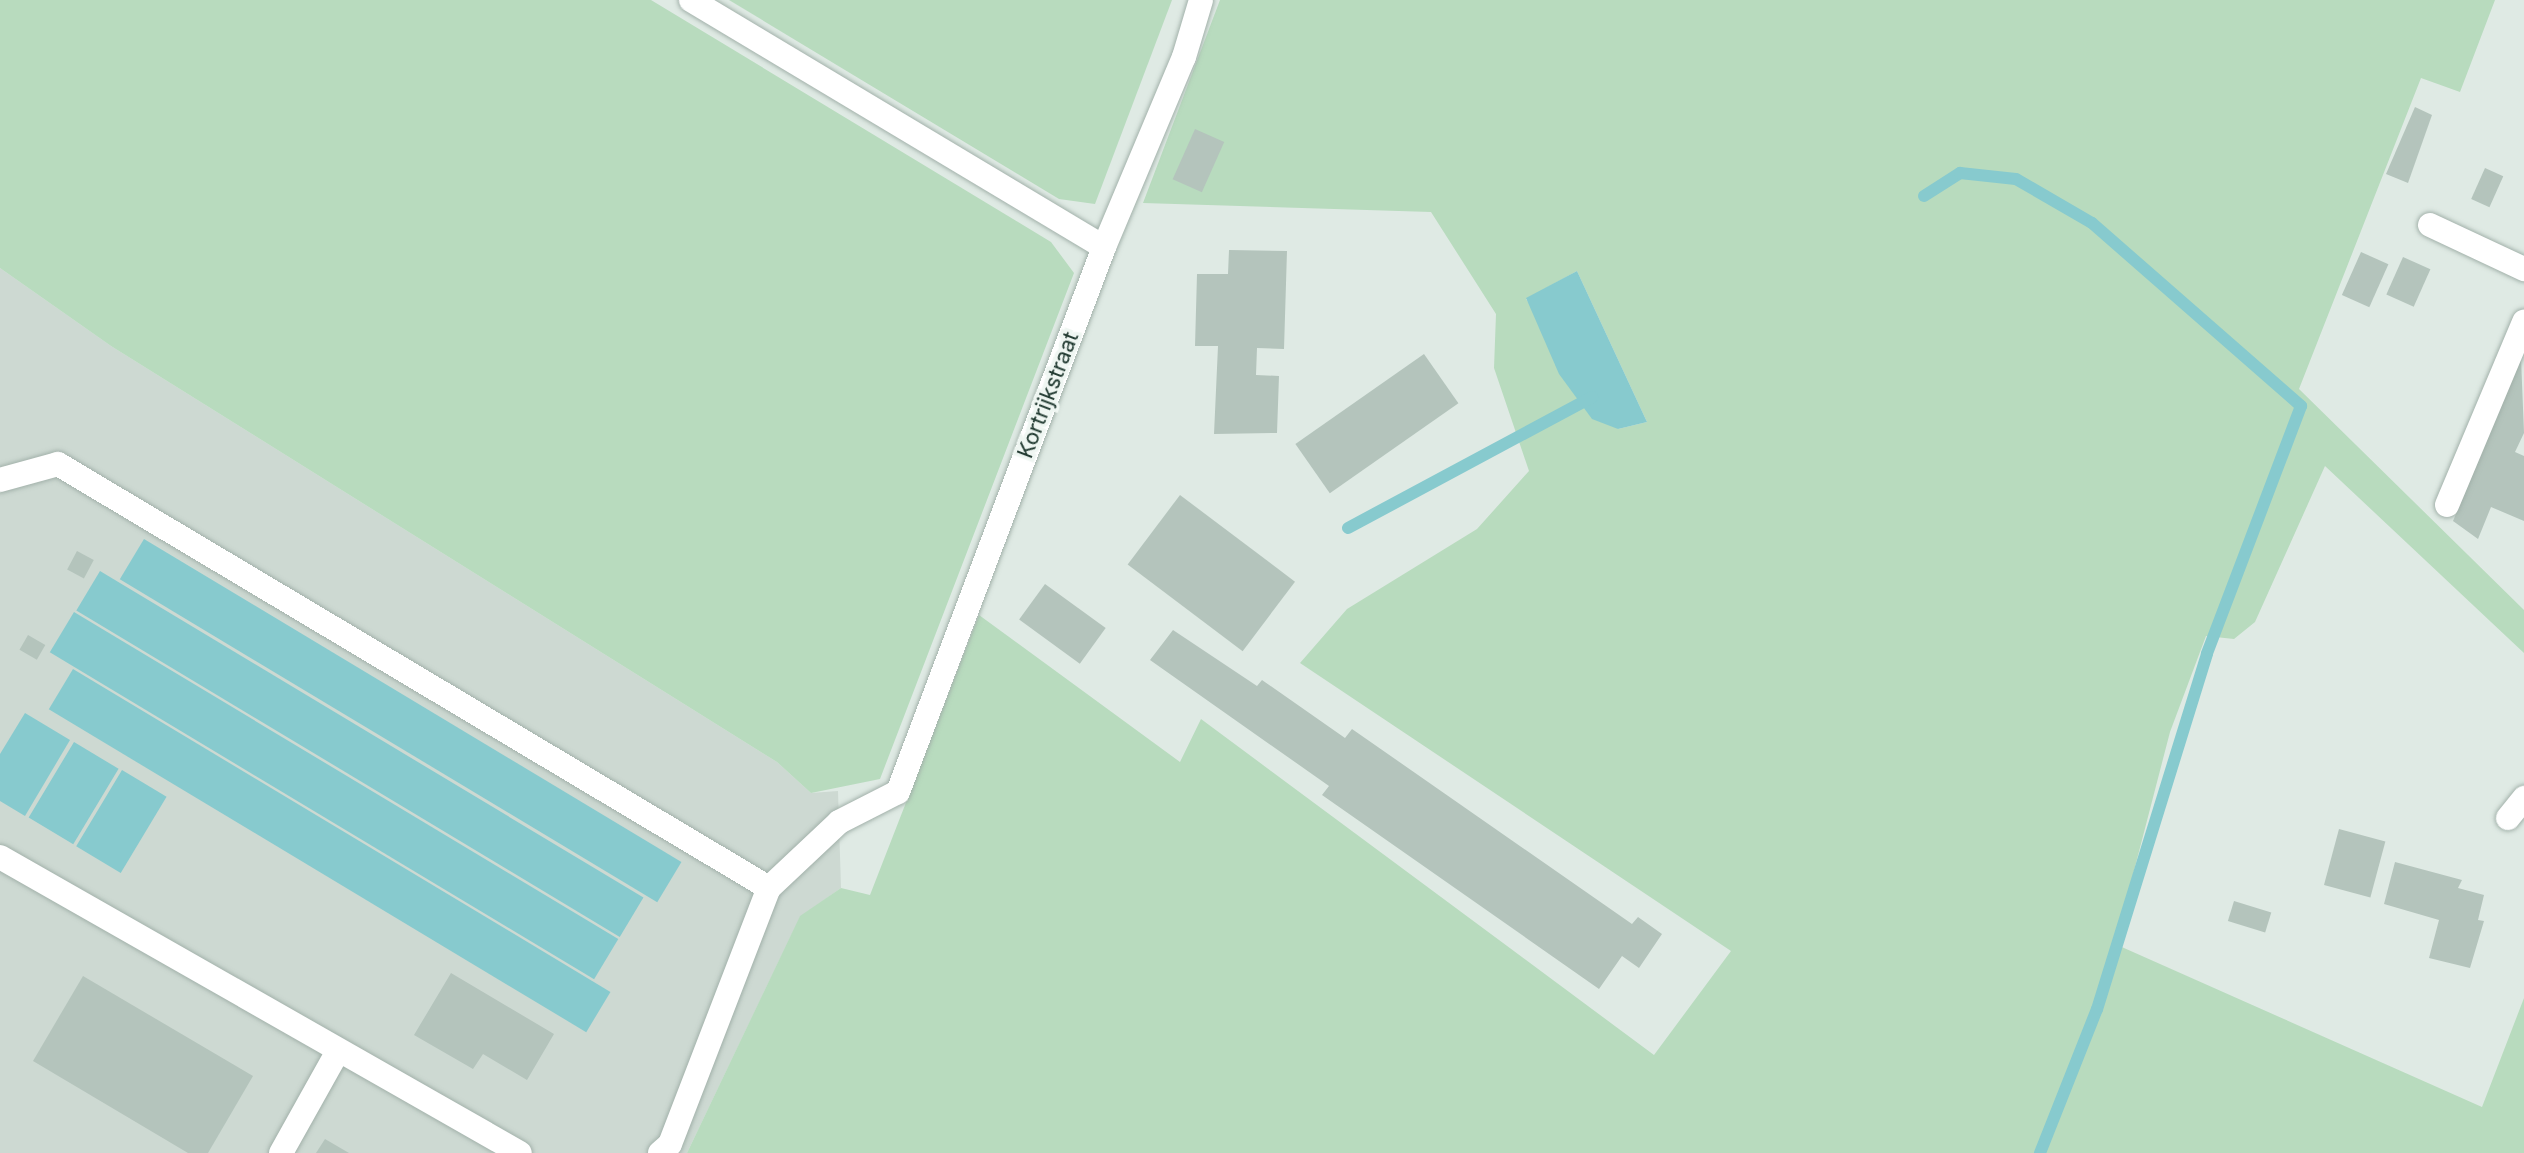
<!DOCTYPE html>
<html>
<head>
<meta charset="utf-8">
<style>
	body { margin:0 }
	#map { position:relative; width:2524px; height:1153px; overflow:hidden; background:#dfeae4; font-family:Inter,sans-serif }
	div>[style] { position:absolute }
	.built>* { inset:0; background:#cdd9d2 }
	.green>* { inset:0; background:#b8dbbe }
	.water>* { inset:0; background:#87cace; transform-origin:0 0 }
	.stream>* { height:12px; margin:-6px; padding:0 6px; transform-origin:6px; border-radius:6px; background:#87cace }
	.building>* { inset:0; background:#b4c4bc; transform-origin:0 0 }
	.roads { filter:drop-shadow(0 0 2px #a2b1aa) drop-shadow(0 0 2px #a2b1aa) }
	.minor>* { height:24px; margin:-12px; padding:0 12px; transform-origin:12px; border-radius:12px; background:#fff }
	span { translate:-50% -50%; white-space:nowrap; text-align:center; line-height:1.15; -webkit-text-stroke:7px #eff6f2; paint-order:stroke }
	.street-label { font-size:22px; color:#203930 }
</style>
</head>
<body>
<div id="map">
	<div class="built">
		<i style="clip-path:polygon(0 268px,111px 346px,777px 762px,811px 793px,838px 791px,841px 888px,800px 917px,687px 1153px,0 1153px)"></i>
	</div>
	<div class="green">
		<i style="clip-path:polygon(0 0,651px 0,1051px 242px,1074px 273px,880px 779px,811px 793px,777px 762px,111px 346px,0 268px)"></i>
		<i style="clip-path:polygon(729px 0,1172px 0,1095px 204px,1059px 199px)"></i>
		<i style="clip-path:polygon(evenodd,1220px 0,2495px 0,2460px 92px,2421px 78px,2299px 389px,2524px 610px,2524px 653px,2325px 466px,2255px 622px,2234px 639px,2206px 636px,2170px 732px,2115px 944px,2482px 1107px,2524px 998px,2524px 1153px,687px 1153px,800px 916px,841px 888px,870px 895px,979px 615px,1180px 762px,1201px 719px,1654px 1055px,1731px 951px,1300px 663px,1347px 609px,1477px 529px,1529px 471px,1494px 368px,1496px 314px,1431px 212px,1143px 203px,1220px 0,1577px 271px,1647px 422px,1618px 429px,1526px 299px,1577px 271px)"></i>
	</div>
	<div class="water">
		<i style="clip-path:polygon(1577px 271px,1647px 422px,1618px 429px,1592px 419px,1559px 374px,1526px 298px)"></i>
		<i style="left:144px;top:539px;width:627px;height:47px;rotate:31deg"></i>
		<i style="left:100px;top:571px;width:634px;height:46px;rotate:31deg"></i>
		<i style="left:74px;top:612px;width:635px;height:47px;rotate:31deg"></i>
		<i style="left:73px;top:669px;width:627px;height:47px;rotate:31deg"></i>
		<i style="clip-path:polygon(25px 713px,70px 740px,25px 816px,0 801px,0 754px)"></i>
		<i style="left:74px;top:742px;width:52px;height:88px;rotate:31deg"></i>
		<i style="left:122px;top:770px;width:52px;height:89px;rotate:31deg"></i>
	</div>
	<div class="stream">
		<i style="left:1924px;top:196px;width:43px;rotate:-32.6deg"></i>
		<i style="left:1960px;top:173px;width:56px;rotate:6.1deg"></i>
		<i style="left:2016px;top:179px;width:88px;rotate:30.1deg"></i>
		<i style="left:2092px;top:223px;width:278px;rotate:41.2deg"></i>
		<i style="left:2301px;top:406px;width:265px;rotate:110.8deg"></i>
		<i style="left:2207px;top:654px;width:372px;rotate:107.2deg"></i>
		<i style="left:2097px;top:1009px;width:155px;rotate:111.6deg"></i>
		<i style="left:1348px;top:528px;width:277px;rotate:-28.2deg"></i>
	</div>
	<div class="building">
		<i style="clip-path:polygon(2415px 107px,2432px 115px,2408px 183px,2386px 174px)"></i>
		<i style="left:1195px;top:129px;width:32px;height:55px;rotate:24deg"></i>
		<i style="left:2485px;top:168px;width:20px;height:34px;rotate:24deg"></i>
		<i style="clip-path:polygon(1229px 250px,1287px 251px,1284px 349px,1257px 348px,1256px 375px,1279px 376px,1277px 433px,1214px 434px,1218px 346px,1195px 346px,1197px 274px,1228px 274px)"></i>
		<i style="left:2361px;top:252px;width:30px;height:47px;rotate:24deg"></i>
		<i style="left:2403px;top:257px;width:30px;height:41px;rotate:24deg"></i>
		<i style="left:1424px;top:354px;width:60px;height:157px;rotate:55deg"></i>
		<i style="clip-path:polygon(2521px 358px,2524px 433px,2515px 452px,2524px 456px,2524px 521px,2491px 507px,2478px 539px,2453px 521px)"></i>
		<i style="left:1180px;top:495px;width:144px;height:87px;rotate:37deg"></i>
		<i style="left:77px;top:551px;width:19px;height:21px;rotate:28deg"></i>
		<i style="left:1045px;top:584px;width:75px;height:44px;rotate:36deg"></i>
		<i style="clip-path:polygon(1173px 630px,1257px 686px,1262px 680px,1345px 738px,1352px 729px,1632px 924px,1638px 917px,1662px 934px,1639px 968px,1622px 956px,1599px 989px,1322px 795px,1329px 786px,1150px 660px)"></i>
		<i style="left:28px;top:635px;width:20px;height:17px;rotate:30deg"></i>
		<i style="left:2339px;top:829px;width:48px;height:58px;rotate:15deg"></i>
		<i style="clip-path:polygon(2395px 862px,2462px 880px,2458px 888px,2484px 895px,2478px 920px,2484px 921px,2470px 968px,2429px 958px,2439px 920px,2384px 904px)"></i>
		<i style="left:2234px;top:901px;width:39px;height:21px;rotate:17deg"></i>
		<i style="clip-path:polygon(451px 973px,554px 1034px,527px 1080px,483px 1054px,473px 1069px,414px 1035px)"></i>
		<i style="clip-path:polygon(83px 976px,253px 1076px,208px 1153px,188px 1153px,33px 1061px)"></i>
		<i style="clip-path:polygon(325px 1139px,349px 1153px,316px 1153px)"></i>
	</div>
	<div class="roads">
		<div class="minor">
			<i style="left:691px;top:0;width:481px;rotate:30.9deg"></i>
			<i style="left:2430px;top:225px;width:104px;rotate:25.1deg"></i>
			<i style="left:0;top:480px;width:60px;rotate:-15.4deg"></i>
			<i style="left:58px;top:464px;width:828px;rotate:30.81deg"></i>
			<i style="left:2447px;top:505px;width:199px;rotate:-67.2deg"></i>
			<i style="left:2508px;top:818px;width:26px;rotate:-51deg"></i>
			<i style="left:0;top:857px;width:598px;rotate:29.65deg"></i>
			<i style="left:281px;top:1153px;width:117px;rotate:-60.8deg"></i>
			<i style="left:660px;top:1153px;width:13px;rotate:-42deg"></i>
			<i style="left:670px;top:1144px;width:274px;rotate:-68.9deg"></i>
			<i style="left:769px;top:888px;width:96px;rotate:-43.3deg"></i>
			<i style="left:839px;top:822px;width:66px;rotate:-27deg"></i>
			<i style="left:898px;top:792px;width:583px;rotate:-69.29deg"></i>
			<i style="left:1104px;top:247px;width:206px;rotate:-67.2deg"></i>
			<i style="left:1184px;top:57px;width:59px;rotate:-73.4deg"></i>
		</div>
	</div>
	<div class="street-label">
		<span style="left:1048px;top:395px;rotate:-69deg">Kortrijkstraat</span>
	</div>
</div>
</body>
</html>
